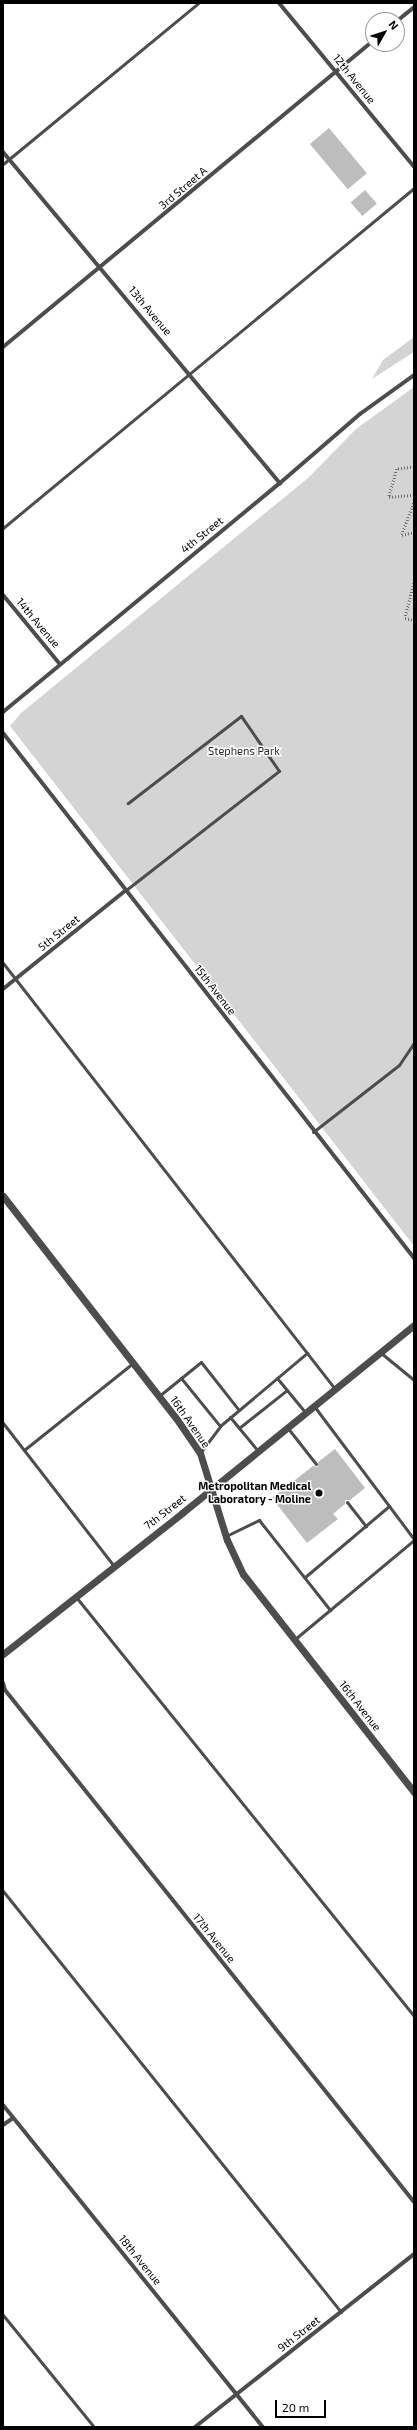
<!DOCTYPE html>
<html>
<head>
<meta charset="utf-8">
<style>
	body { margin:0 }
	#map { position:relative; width:417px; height:2430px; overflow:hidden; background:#fff; font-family:"Exo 2",sans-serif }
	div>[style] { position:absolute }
	.green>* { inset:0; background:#d4d4d4 }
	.building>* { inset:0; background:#bdbdbd; transform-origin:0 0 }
	.path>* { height:2.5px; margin-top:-1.25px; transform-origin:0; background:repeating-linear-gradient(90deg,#6f6f6f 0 1px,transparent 0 3px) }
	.service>* { height:3px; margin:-1.5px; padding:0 1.5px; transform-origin:1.5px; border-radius:1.5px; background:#4d4d4d }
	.minor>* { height:4px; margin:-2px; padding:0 2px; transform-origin:2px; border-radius:2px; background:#4d4d4d }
	.tertiary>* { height:7px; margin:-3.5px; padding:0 3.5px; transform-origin:3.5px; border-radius:3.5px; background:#4d4d4d }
	.dots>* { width:11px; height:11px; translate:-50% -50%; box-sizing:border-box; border:2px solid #fff; border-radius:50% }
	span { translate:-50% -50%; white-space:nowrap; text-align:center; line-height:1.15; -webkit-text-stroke:3px #fff; paint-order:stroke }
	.street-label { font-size:11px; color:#000 }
	.park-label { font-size:11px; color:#2b2b2b }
	.poi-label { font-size:11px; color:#000; font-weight:700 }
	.right { translate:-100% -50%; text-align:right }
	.frame { position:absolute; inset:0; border:4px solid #000; pointer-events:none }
	.north { position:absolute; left:365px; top:12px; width:40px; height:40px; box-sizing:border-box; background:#fff; border:1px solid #999; border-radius:50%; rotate:51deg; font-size:11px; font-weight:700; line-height:16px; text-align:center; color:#000 }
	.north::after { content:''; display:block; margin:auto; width:14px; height:18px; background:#000; clip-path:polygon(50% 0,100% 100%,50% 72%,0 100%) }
	.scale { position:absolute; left:275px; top:2400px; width:51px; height:18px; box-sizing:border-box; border:2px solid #000; border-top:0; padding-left:5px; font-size:12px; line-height:14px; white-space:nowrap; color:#000; -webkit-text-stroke:3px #fff; paint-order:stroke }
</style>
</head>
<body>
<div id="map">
	<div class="green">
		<i style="clip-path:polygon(414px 337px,414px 352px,372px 379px,383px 360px)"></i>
		<i style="clip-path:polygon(414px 387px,414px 1246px,10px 726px,21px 713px,308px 478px,356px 429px)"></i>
	</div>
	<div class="building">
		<i style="left:329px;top:128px;width:59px;height:25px;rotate:50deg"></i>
		<i style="left:365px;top:190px;width:18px;height:19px;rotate:49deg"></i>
		<i style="clip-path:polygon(335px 1449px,365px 1488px,350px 1500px,345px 1500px,345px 1504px,333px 1514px,338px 1519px,307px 1543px,272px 1498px,313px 1466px,318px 1467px,318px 1462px)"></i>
	</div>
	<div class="path">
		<i style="left:414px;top:467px;width:17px;rotate:173deg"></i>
		<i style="left:397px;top:469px;width:29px;rotate:106deg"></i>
		<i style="left:389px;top:497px;width:25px;rotate:-5deg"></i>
		<i style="left:414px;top:503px;width:34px;rotate:111deg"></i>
		<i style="left:402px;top:535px;width:12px;rotate:-14deg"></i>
		<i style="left:414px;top:583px;width:36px;rotate:104deg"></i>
		<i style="left:405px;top:618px;width:9px;rotate:13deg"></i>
	</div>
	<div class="service">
		<i style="left:3px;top:164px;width:253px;rotate:-39.5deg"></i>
		<i style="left:3px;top:528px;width:533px;rotate:-39.6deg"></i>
		<i style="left:126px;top:890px;width:194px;rotate:-37.9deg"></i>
		<i style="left:279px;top:771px;width:67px;rotate:-124.6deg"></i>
		<i style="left:241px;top:716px;width:143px;rotate:142.4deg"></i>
		<i style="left:3px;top:963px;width:540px;rotate:52.07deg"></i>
		<i style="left:313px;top:1132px;width:109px;rotate:-37.9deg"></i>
		<i style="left:399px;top:1065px;width:27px;rotate:-56deg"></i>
		<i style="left:381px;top:1353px;width:43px;rotate:39.3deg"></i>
		<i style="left:181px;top:1378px;width:62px;rotate:50.9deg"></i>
		<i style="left:277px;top:1378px;width:44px;rotate:50.5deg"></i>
		<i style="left:159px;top:1396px;width:54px;rotate:-39deg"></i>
		<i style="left:201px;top:1362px;width:60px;rotate:51.8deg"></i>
		<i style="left:314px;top:1406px;width:166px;rotate:53.1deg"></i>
		<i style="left:230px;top:1417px;width:44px;rotate:50.5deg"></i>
		<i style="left:3px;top:1423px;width:181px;rotate:52.2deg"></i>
		<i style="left:287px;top:1427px;width:47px;rotate:51.9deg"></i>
		<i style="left:239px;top:1428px;width:61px;rotate:-38.4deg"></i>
		<i style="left:24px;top:1450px;width:139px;rotate:-38.6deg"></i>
		<i style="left:200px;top:1453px;width:34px;rotate:-53deg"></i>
		<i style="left:220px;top:1426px;width:114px;rotate:-40deg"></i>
		<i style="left:347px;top:1502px;width:31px;rotate:52deg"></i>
		<i style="left:226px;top:1536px;width:37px;rotate:-26deg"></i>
		<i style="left:259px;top:1520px;width:115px;rotate:51.7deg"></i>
		<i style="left:305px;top:1577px;width:110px;rotate:-40.2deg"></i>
		<i style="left:76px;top:1597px;width:538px;rotate:51.11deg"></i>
		<i style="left:295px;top:1639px;width:155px;rotate:-39.8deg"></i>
		<i style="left:3px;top:1891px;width:540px;rotate:51.24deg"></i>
		<i style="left:3px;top:2315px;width:144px;rotate:50.9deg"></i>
	</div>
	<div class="minor">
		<i style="left:279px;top:3px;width:212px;rotate:50.5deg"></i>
		<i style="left:397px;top:21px;width:22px;rotate:-39deg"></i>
		<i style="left:3px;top:152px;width:432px;rotate:50.1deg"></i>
		<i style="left:3px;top:347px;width:480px;rotate:-39.6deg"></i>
		<i style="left:3px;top:595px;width:88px;rotate:50.5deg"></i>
		<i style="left:3px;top:712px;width:359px;rotate:-39.6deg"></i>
		<i style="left:280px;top:483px;width:106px;rotate:-40.8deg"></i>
		<i style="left:360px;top:414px;width:67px;rotate:-35.8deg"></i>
		<i style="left:3px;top:733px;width:667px;rotate:51.94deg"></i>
		<i style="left:3px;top:989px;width:158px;rotate:-38.8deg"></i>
		<i style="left:3px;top:1683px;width:7px;rotate:74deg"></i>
		<i style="left:5px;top:1690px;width:655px;rotate:51.38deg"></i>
		<i style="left:3px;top:2105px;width:414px;rotate:51.1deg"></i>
		<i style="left:3px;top:2125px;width:12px;rotate:-35deg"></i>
		<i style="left:195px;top:2427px;width:279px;rotate:-38.3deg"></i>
	</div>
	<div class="tertiary">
		<i style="left:3px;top:1196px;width:281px;rotate:52.1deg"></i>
		<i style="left:176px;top:1418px;width:42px;rotate:55.6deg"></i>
		<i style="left:200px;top:1453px;width:91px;rotate:72.8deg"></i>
		<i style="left:227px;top:1540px;width:38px;rotate:65deg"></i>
		<i style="left:243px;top:1574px;width:277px;rotate:51.9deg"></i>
		<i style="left:3px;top:1654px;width:228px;rotate:-38.2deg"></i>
		<i style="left:182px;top:1513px;width:299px;rotate:-39deg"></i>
	</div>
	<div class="dots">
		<i style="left:319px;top:1493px;background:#000"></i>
	</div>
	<div class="street-label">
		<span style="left:354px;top:79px;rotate:51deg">12th Avenue</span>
		<span style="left:183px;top:188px;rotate:-40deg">3rd Street A</span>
		<span style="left:150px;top:311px;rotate:50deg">13th Avenue</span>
		<span style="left:202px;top:535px;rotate:-39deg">4th Street</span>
		<span style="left:38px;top:623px;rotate:50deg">14th Avenue</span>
		<span style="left:59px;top:933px;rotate:-39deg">5th Street</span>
		<span style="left:215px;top:990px;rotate:52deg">15th Avenue</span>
		<span style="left:190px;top:1422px;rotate:55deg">16th Avenue</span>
		<span style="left:165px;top:1512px;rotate:-38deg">7th Street</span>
		<span style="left:360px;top:1706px;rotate:52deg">16th Avenue</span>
		<span style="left:214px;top:1938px;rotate:51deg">17th Avenue</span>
		<span style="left:140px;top:2260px;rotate:51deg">18th Avenue</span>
		<span style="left:299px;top:2334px;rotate:-38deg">9th Street</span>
	</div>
	<div class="park-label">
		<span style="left:244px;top:751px">Stephens Park</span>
	</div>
	<div class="poi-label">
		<span class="right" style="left:311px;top:1493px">Metropolitan Medical<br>Laboratory - Moline</span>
	</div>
	<div class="frame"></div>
	<div class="north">N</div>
	<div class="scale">20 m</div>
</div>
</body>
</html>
